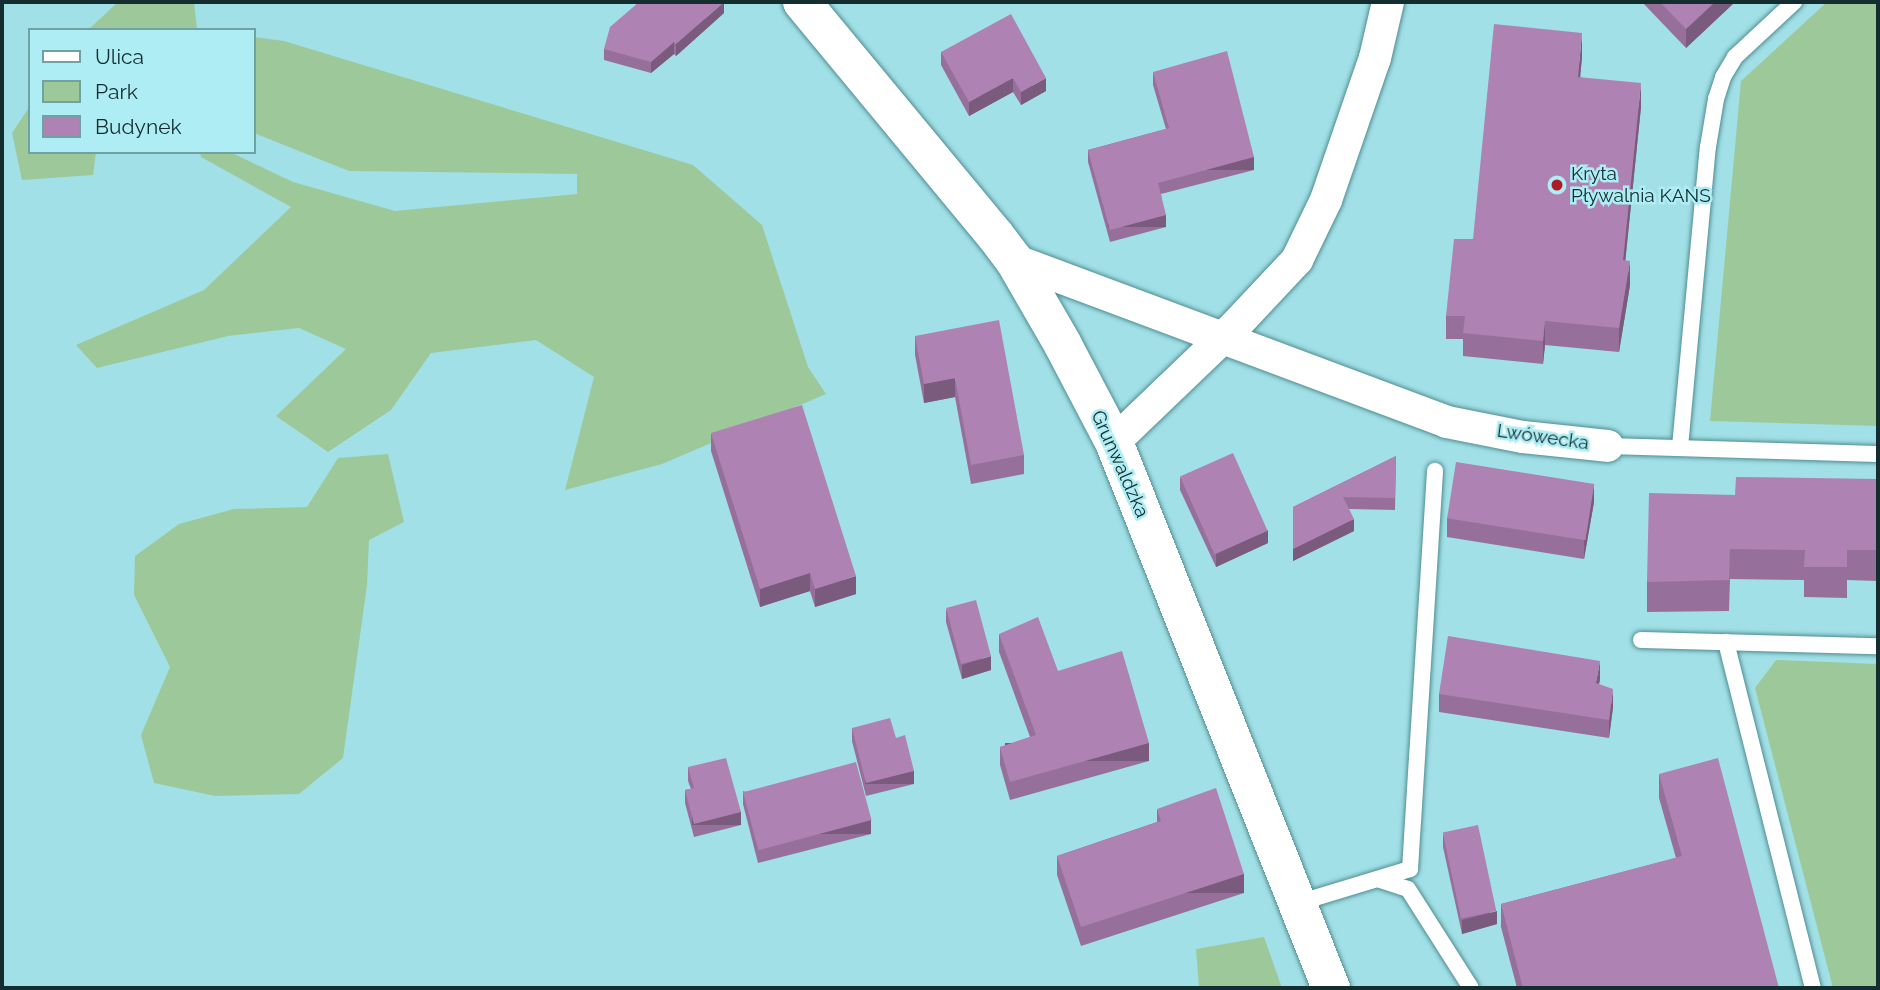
<!DOCTYPE html>
<html>
<head>
<meta charset="utf-8">
<style>
	body { margin:0 }
	#map { position:relative; width:1880px; height:990px; overflow:hidden; background:#a1e0e6; font-family:Raleway,sans-serif }
	div>[style] { position:absolute }
	.green>* { inset:0; background:#9dc89a }
	.roads { filter:drop-shadow(0 0 2px #508d93) drop-shadow(0 0 2px #508d93) }
	.lane>* { height:16px; margin:-8px; padding:0 8px; transform-origin:8px; border-radius:8px; background:#fff }
	.street>* { height:32px; margin:-16px; padding:0 16px; transform-origin:16px; border-radius:16px; background:#fff }
	.secondary>* { height:38px; margin:-19px; padding:0 19px; transform-origin:19px; border-radius:19px; background:#fff }
	.wall>* { inset:0; background:#96709b }
	.shaded-wall>* { inset:0; background:#7a5b7e; transform-origin:0 0 }
	.building>* { inset:0; background:#af82b4; transform-origin:0 0 }
	.dots>* { width:19px; height:19px; translate:-50% -50%; box-sizing:border-box; border:4px solid #adedf3; border-radius:50% }
	span { translate:-50% -50%; white-space:nowrap; text-align:center; line-height:1.15; -webkit-text-stroke:5px #adedf3; paint-order:stroke }
	.poi-label { font-size:19px; color:#142e30 }
	.left { translate:0 -50%; text-align:left }
	.street-label { font-size:19px; color:#142e30 }
	.frame { position:absolute; inset:0; border:4px solid #142e30; pointer-events:none }
	.legend { position:absolute; left:28px; top:28px; width:228px; height:126px; box-sizing:border-box; background:#adedf3; border:2px solid #70a1a5; margin:0; padding:9px 12px; list-style:none; font-size:21px; color:#142e30 }
	.legend li { display:flex; align-items:center; gap:14px; height:35px }
	.legend b { width:35px; border:2px solid #70a1a5 }
</style>
</head>
<body>
<div id="map">
	<div class="green">
		<i style="clip-path:polygon(118px 2px,194px 2px,197px 29px,203px 30px,88px 30px)"></i>
		<i style="clip-path:polygon(1827px 2px,1878px 2px,1878px 426px,1710px 421px,1741px 81px)"></i>
		<i style="clip-path:polygon(254px 37px,284px 41px,693px 165px,762px 225px,808px 367px,826px 394px,662px 464px,565px 490px,594px 377px,536px 340px,431px 353px,391px 410px,328px 452px,276px 416px,346px 349px,299px 328px,228px 336px,97px 368px,76px 345px,204px 290px,291px 207px,201px 157px,200px 152px,230px 152px,293px 182px,395px 211px,577px 194px,577px 174px,349px 171px,254px 133px)"></i>
		<i style="clip-path:polygon(30px 106px,30px 152px,96px 152px,93px 175px,22px 180px,12px 133px)"></i>
		<i style="clip-path:polygon(388px 454px,404px 522px,369px 540px,367px 585px,343px 758px,299px 794px,215px 796px,154px 783px,141px 735px,170px 667px,134px 595px,135px 556px,179px 524px,234px 509px,307px 507px,338px 458px)"></i>
		<i style="clip-path:polygon(1776px 660px,1878px 664px,1878px 988px,1833px 988px,1755px 688px)"></i>
		<i style="clip-path:polygon(1264px 937px,1282px 988px,1199px 988px,1196px 949px)"></i>
	</div>
	<div class="roads">
		<div class="lane">
			<i style="left:1608px;top:446px;width:270px;rotate:1.7deg"></i>
			<i style="left:1680px;top:447px;width:301px;rotate:-84.7deg"></i>
			<i style="left:1708px;top:147px;width:49px;rotate:-80.5deg"></i>
			<i style="left:1716px;top:99px;width:23px;rotate:-72deg"></i>
			<i style="left:1723px;top:77px;width:23px;rotate:-59deg"></i>
			<i style="left:1735px;top:57px;width:81px;rotate:-43deg"></i>
			<i style="left:1641px;top:640px;width:237px;rotate:1.5deg"></i>
			<i style="left:1726px;top:642px;width:357px;rotate:75.9deg"></i>
			<i style="left:1380px;top:880px;width:29px;rotate:18deg"></i>
			<i style="left:1408px;top:889px;width:117px;rotate:57.5deg"></i>
			<i style="left:1298px;top:903px;width:117px;rotate:-16.9deg"></i>
			<i style="left:1410px;top:869px;width:399px;rotate:-86.4deg"></i>
		</div>
		<div class="street">
			<i style="left:1014px;top:260px;width:462px;rotate:20.5deg"></i>
			<i style="left:1447px;top:422px;width:77px;rotate:11.2deg"></i>
			<i style="left:1523px;top:437px;width:85px;rotate:6deg"></i>
			<i style="left:1114px;top:442px;width:168px;rotate:-43.8deg"></i>
			<i style="left:1235px;top:326px;width:91px;rotate:-46.8deg"></i>
			<i style="left:1297px;top:260px;width:67px;rotate:-64.2deg"></i>
			<i style="left:1326px;top:200px;width:150px;rotate:-71deg"></i>
			<i style="left:1375px;top:58px;width:57px;rotate:-76.9deg"></i>
		</div>
		<div class="secondary">
			<i style="left:802px;top:2px;width:303px;rotate:50.4deg"></i>
			<i style="left:995px;top:235px;width:31px;rotate:53deg"></i>
			<i style="left:1014px;top:260px;width:98px;rotate:60deg"></i>
			<i style="left:1063px;top:345px;width:110px;rotate:62.3deg"></i>
			<i style="left:1114px;top:442px;width:588px;rotate:68.33deg"></i>
		</div>
	</div>
	<div class="wall">
		<i style="clip-path:polygon(1642px 2px,1735px 2px,1686px 48px)"></i>
		<i style="clip-path:polygon(724px 13px,676px 56px,674px 54px,651px 73px,604px 60px,604px 49px)"></i>
		<i style="clip-path:polygon(941px 52px,1046px 91px,1021px 105px,1013px 92px,969px 116px,941px 65px)"></i>
		<i style="clip-path:polygon(1582px 57px,1580px 77px,1641px 107px,1625px 261px,1630px 285px,1619px 352px,1545px 345px,1543px 364px,1463px 356px,1463px 339px,1446px 339px,1446px 316px,1473px 239px)"></i>
		<i style="clip-path:polygon(1153px 72px,1254px 170px,1161px 194px,1166px 227px,1110px 242px,1088px 162px,1088px 150px,1166px 129px,1153px 85px)"></i>
		<i style="clip-path:polygon(915px 336px,1024px 455px,1024px 474px,971px 484px,955px 397px,924px 403px,915px 355px)"></i>
		<i style="clip-path:polygon(711px 433px,856px 594px,815px 607px,810px 591px,760px 607px,711px 451px)"></i>
		<i style="clip-path:polygon(1396px 456px,1395px 510px,1349px 509px,1354px 531px,1293px 561px,1293px 507px)"></i>
		<i style="clip-path:polygon(1180px 477px,1268px 543px,1216px 567px,1180px 490px)"></i>
		<i style="clip-path:polygon(1878px 479px,1878px 581px,1847px 580px,1847px 598px,1804px 597px,1804px 580px,1730px 579px,1729px 611px,1647px 612px,1647px 582px,1735px 495px)"></i>
		<i style="clip-path:polygon(1594px 502px,1584px 559px,1447px 537px,1447px 518px)"></i>
		<i style="clip-path:polygon(946px 609px,991px 670px,962px 679px,946px 622px)"></i>
		<i style="clip-path:polygon(999px 634px,1058px 671px,1149px 761px,1010px 800px,1000px 765px,1000px 747px,1030px 737px,999px 652px)"></i>
		<i style="clip-path:polygon(1600px 679px,1599px 684px,1613px 707px,1609px 738px,1439px 712px,1439px 694px)"></i>
		<i style="clip-path:polygon(852px 728px,896px 738px,914px 784px,866px 796px,852px 741px)"></i>
		<i style="clip-path:polygon(688px 767px,741px 825px,694px 837px,685px 803px,685px 790px,691px 789px,688px 781px)"></i>
		<i style="clip-path:polygon(1659px 774px,1779px 988px,1517px 988px,1501px 927px,1501px 904px,1676px 858px,1659px 798px)"></i>
		<i style="clip-path:polygon(743px 791px,871px 834px,758px 863px,743px 804px)"></i>
		<i style="clip-path:polygon(1157px 809px,1244px 893px,1081px 946px,1057px 875px,1057px 856px,1157px 822px)"></i>
		<i style="clip-path:polygon(1443px 834px,1497px 924px,1462px 934px,1443px 847px)"></i>
	</div>
	<div class="shaded-wall">
		<i style="clip-path:polygon(724px 2px,724px 13px,676px 56px,676px 44px)"></i>
		<i style="clip-path:polygon(1715px 2px,1735px 2px,1686px 48px,1686px 29px)"></i>
		<i style="clip-path:polygon(1582px 33px,1582px 57px,1578px 101px,1578px 77px)"></i>
		<i style="clip-path:polygon(674px 42px,674px 54px,651px 73px,651px 62px)"></i>
		<i style="clip-path:polygon(1013px 78px,1013px 92px,969px 116px,969px 102px)"></i>
		<i style="clip-path:polygon(1046px 78px,1046px 91px,1021px 105px,1021px 92px)"></i>
		<i style="clip-path:polygon(1641px 83px,1641px 107px,1623px 284px,1623px 260px)"></i>
		<i style="left:1254px;top:157px;width:13px;height:99px;rotate:90deg"></i>
		<i style="left:1166px;top:215px;width:12px;height:58px;rotate:90deg"></i>
		<i style="clip-path:polygon(1630px 261px,1630px 285px,1619px 352px,1619px 328px)"></i>
		<i style="clip-path:polygon(1545px 321px,1545px 345px,1543px 364px,1543px 341px)"></i>
		<i style="clip-path:polygon(955px 378px,955px 397px,924px 403px,924px 384px)"></i>
		<i style="clip-path:polygon(1594px 483px,1594px 502px,1584px 559px,1584px 540px)"></i>
		<i style="clip-path:polygon(1354px 519px,1354px 531px,1293px 561px,1293px 549px)"></i>
		<i style="clip-path:polygon(1268px 530px,1268px 543px,1216px 567px,1216px 554px)"></i>
		<i style="clip-path:polygon(810px 573px,810px 591px,760px 607px,760px 589px)"></i>
		<i style="clip-path:polygon(856px 576px,856px 594px,815px 607px,815px 589px)"></i>
		<i style="clip-path:polygon(991px 656px,991px 670px,962px 679px,962px 665px)"></i>
		<i style="clip-path:polygon(1600px 661px,1600px 679px,1596px 701px,1596px 683px)"></i>
		<i style="clip-path:polygon(1613px 689px,1613px 707px,1609px 738px,1609px 720px)"></i>
		<i style="left:1149px;top:743px;width:18px;height:144px;rotate:90deg"></i>
		<i style="left:914px;top:771px;width:13px;height:49px;rotate:90deg"></i>
		<i style="left:741px;top:812px;width:13px;height:49px;rotate:90deg"></i>
		<i style="left:871px;top:820px;width:14px;height:117px;rotate:90deg"></i>
		<i style="left:1244px;top:874px;width:19px;height:171px;rotate:90deg"></i>
		<i style="clip-path:polygon(1497px 911px,1497px 924px,1462px 934px,1462px 920px)"></i>
	</div>
	<div class="building">
		<i style="clip-path:polygon(639px 2px,724px 2px,676px 44px,674px 42px,651px 62px,604px 49px,610px 27px)"></i>
		<i style="clip-path:polygon(1660px 2px,1715px 2px,1686px 29px)"></i>
		<i style="clip-path:polygon(1011px 14px,1046px 78px,1021px 92px,1013px 78px,969px 102px,941px 52px)"></i>
		<i style="clip-path:polygon(1494px 24px,1582px 33px,1578px 77px,1641px 83px,1623px 260px,1630px 261px,1619px 328px,1545px 321px,1543px 341px,1463px 333px,1465px 316px,1446px 316px,1454px 239px,1473px 239px)"></i>
		<i style="clip-path:polygon(1227px 51px,1254px 157px,1158px 183px,1166px 215px,1110px 230px,1088px 150px,1169px 128px,1153px 72px)"></i>
		<i style="clip-path:polygon(999px 320px,1024px 455px,971px 465px,955px 378px,924px 384px,915px 336px)"></i>
		<i style="clip-path:polygon(802px 405px,856px 576px,815px 589px,810px 573px,760px 589px,711px 433px)"></i>
		<i style="left:1233px;top:453px;width:85px;height:58px;rotate:66deg"></i>
		<i style="clip-path:polygon(1396px 456px,1395px 498px,1343px 497px,1354px 519px,1293px 549px,1293px 507px)"></i>
		<i style="left:1456px;top:462px;width:140px;height:57px;rotate:9deg"></i>
		<i style="clip-path:polygon(1736px 477px,1878px 479px,1878px 550px,1847px 550px,1847px 567px,1804px 567px,1805px 550px,1730px 549px,1729px 580px,1647px 582px,1649px 493px,1735px 495px)"></i>
		<i style="left:976px;top:600px;width:58px;height:31px;rotate:75deg"></i>
		<i style="clip-path:polygon(1038px 617px,1058px 671px,1122px 651px,1149px 743px,1010px 782px,1000px 747px,1036px 735px,999px 634px)"></i>
		<i style="clip-path:polygon(1448px 636px,1600px 661px,1596px 683px,1613px 689px,1609px 720px,1439px 694px)"></i>
		<i style="clip-path:polygon(890px 718px,896px 738px,905px 735px,914px 771px,866px 783px,852px 728px)"></i>
		<i style="clip-path:polygon(726px 758px,741px 812px,694px 824px,685px 790px,694px 788px,688px 767px)"></i>
		<i style="clip-path:polygon(1718px 758px,1779px 988px,1523px 988px,1501px 904px,1682px 856px,1659px 774px)"></i>
		<i style="left:856px;top:762px;width:60px;height:117px;rotate:75deg"></i>
		<i style="clip-path:polygon(1216px 788px,1244px 874px,1081px 927px,1057px 856px,1161px 821px,1157px 809px)"></i>
		<i style="left:1478px;top:825px;width:88px;height:36px;rotate:78deg"></i>
	</div>
	<div class="dots">
		<i style="left:1557px;top:185px;background:#ae1b28"></i>
	</div>
	<div class="poi-label">
		<span class="left" style="left:1571px;top:185px">Kryta<br>Pływalnia KANS</span>
	</div>
	<div class="street-label">
		<span style="left:1543px;top:437px;rotate:8deg">Lwówecka</span>
		<span style="left:1120px;top:464px;rotate:66deg">Grunwaldzka</span>
	</div>
	<div class="frame"></div>
	<ul class="legend">
	<li><b style="height:9px;background:#fff"></b>Ulica</li>
	<li><b style="height:19px;background:#9dc89a"></b>Park</li>
	<li><b style="height:19px;background:#af82b4"></b>Budynek</li>
	</ul>
</div>
</body>
</html>
